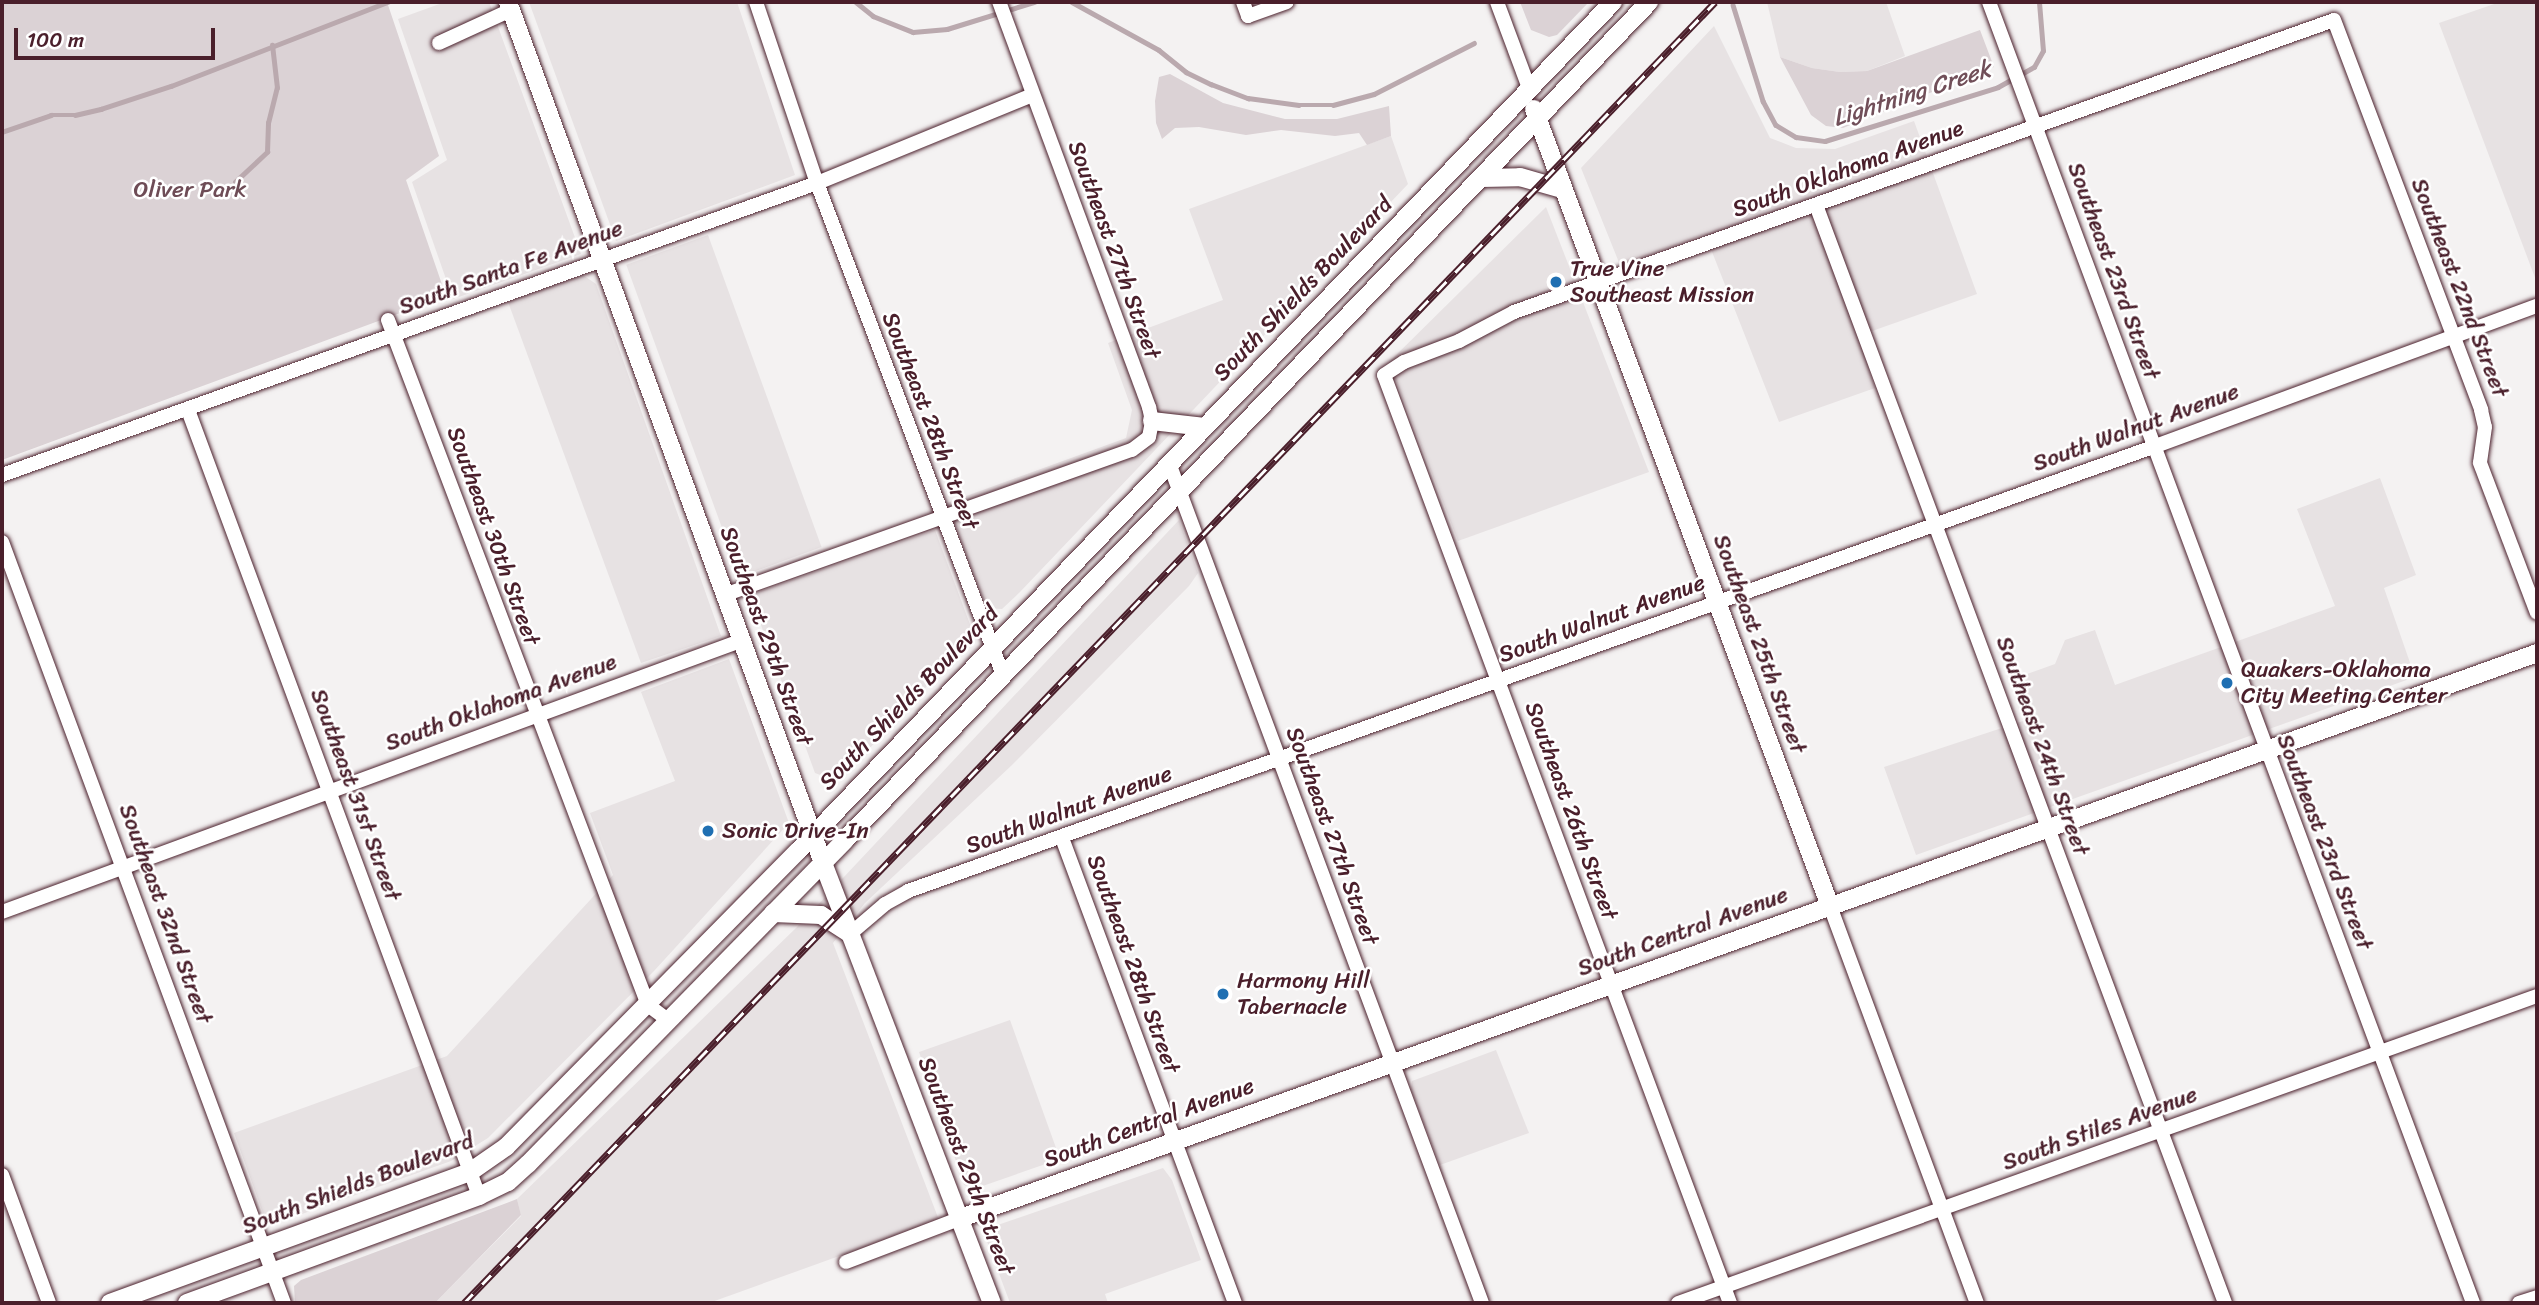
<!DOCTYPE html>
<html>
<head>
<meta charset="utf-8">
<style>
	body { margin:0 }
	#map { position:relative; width:2539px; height:1305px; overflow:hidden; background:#f4f2f2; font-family:Sriracha,sans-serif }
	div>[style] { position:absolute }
	.built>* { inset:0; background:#e7e2e3; transform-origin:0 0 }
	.green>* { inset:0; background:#dbd2d5 }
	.stream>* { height:4.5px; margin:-2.25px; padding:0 2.25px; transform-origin:2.25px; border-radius:2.25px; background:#baa9ae }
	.roads { filter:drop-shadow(0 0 2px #4a1f2b) drop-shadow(0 0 2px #4a1f2b) }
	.minor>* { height:14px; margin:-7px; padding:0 7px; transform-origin:7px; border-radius:7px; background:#fff }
	.major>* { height:18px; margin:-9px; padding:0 9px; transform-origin:9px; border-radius:9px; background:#fff }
	.rail>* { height:7px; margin-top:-3.5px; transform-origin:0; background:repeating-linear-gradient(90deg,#fff 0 13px,#4a1f2b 0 26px); box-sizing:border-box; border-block:2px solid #4a1f2b }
	.dots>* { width:19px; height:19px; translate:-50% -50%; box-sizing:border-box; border:4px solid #fff; border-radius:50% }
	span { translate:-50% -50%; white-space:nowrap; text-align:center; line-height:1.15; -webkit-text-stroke:5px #fff; paint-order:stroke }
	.street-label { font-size:23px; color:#4a1f2b }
	.park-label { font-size:23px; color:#6e4c56 }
	.poi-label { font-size:23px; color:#4a1f2b }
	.left { translate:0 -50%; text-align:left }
	.water-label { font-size:24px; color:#714f59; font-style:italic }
	.frame { position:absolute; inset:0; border:4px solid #4a1f2b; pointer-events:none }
	.scale { position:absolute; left:14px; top:28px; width:201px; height:32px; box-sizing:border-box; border:4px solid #4a1f2b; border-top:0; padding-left:9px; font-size:21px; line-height:24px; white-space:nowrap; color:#4a1f2b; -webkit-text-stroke:5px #fff; paint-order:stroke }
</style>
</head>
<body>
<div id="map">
	<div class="built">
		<i style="clip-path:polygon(445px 2px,489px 2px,581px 254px,453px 299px,412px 182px,447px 160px,398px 19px)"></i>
		<i style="clip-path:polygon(529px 2px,737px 2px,795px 175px,616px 241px)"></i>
		<i style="clip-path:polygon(1767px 2px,1886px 2px,1905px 56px,1867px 71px,1840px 72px,1812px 68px,1780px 57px)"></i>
		<i style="clip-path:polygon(2500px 2px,2537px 2px,2537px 283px,2439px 23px)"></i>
		<i style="clip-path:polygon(1714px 26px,1770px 138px,1796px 148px,1835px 149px,1914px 121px,1977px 294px,1858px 336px,1875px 388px,1779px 422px,1705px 234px,1620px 265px,1581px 168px)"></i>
		<i style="clip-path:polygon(1391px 136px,1408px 184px,1020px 592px,1002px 609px,987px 608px,947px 503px,1126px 438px,1132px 410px,1108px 343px,1223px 300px,1189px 209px)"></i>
		<i style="clip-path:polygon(1546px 207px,1649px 472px,1458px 541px,1389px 362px)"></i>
		<i style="left:708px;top:235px;width:332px;height:87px;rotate:70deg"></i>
		<i style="clip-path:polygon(583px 275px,596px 284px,721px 636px,641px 663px,508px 302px)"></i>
		<i style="clip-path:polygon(2380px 478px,2416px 575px,2384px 588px,2415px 677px,1916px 855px,1884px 767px,2026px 720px,2013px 679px,2055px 664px,2065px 640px,2095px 630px,2115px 685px,2335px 606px,2297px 509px)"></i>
		<i style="clip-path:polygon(1179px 520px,1198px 573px,1189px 586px,1012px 765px,865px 903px,833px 943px,939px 1220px,709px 1303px,435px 1303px,521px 1216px,517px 1199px,797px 927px)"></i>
		<i style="clip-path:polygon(935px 530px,974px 635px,846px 774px,831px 779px,815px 773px,750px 595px)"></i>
		<i style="clip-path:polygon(729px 659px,789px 823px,654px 971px,488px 1138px,451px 1161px,274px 1224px,264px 1216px,234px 1133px,447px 1056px,613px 875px,590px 813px,675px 781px,641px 692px)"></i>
		<i style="clip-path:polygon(1010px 1020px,1060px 1159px,974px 1189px,964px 1185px,919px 1052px)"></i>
		<i style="clip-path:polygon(1496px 1050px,1529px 1133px,1440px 1165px,1411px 1090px,1412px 1081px)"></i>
		<i style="clip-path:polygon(1163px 1168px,1172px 1180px,1201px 1260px,1105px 1294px,1108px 1303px,1010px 1303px,985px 1236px,989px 1228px)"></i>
	</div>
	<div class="green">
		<i style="clip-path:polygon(2px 2px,387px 2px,439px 156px,406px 180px,446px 296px,2px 460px)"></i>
		<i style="clip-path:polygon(1520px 2px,1589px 2px,1557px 35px,1549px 37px,1531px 30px)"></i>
		<i style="clip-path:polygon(1980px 30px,1994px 67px,1843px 128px,1826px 126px,1811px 115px,1780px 57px,1812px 68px,1840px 72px,1867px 71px)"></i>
		<i style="clip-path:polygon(1170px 74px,1223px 103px,1285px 119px,1337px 119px,1389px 106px,1391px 136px,1367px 145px,1359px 133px,1335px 136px,1281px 130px,1246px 135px,1199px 127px,1175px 128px,1162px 139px,1156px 123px,1155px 101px,1159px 77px)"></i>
		<i style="clip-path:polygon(517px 1199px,521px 1215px,435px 1303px,295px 1303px,294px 1286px,301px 1280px)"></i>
	</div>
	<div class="stream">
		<i style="left:856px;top:2px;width:22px;rotate:39deg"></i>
		<i style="left:873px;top:16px;width:43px;rotate:21.8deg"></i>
		<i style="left:913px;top:32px;width:34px;rotate:-5deg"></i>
		<i style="left:947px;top:29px;width:91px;rotate:-17.2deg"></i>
		<i style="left:1072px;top:2px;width:99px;rotate:28.9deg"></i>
		<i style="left:1159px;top:50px;width:35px;rotate:39deg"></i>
		<i style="left:1186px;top:72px;width:28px;rotate:26deg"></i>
		<i style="left:1211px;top:84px;width:40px;rotate:21deg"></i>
		<i style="left:1248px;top:98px;width:51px;rotate:7.8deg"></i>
		<i style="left:1299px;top:105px;width:34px"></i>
		<i style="left:1333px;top:105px;width:42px;rotate:-15deg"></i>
		<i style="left:1374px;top:94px;width:112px;rotate:-27deg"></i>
		<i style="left:1733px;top:5px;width:101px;rotate:72.6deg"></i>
		<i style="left:1763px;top:101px;width:27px;rotate:62deg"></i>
		<i style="left:1776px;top:125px;width:23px;rotate:31deg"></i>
		<i style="left:1796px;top:137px;width:29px;rotate:8deg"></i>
		<i style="left:1825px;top:141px;width:181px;rotate:-17.3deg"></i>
		<i style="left:1998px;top:87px;width:41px;rotate:-29.1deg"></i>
		<i style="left:2034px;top:67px;width:18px;rotate:-61deg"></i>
		<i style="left:2043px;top:51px;width:49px;rotate:-94.7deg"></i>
		<i style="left:2px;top:132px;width:52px;rotate:-19.1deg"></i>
		<i style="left:51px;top:115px;width:24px"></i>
		<i style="left:75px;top:115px;width:27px;rotate:-13deg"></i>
		<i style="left:101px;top:109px;width:74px;rotate:-18.2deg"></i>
		<i style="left:171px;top:86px;width:233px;rotate:-21.2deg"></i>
		<i style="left:235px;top:182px;width:44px;rotate:-43.2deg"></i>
		<i style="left:267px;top:152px;width:29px;rotate:-88deg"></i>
		<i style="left:268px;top:123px;width:36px;rotate:-76deg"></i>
		<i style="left:277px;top:88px;width:43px;rotate:-96.6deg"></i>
	</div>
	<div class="roads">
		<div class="minor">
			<i style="left:756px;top:2px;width:191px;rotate:71.4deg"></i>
			<i style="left:817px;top:183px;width:526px;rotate:69.29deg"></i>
			<i style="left:1243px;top:2px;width:15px;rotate:70deg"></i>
			<i style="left:1248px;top:16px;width:41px;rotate:-19.7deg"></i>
			<i style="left:1497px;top:2px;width:92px;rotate:69.6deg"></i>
			<i style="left:1989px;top:2px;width:1388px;rotate:69.59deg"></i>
			<i style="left:439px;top:43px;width:79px;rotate:-24.6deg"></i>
			<i style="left:1816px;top:205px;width:1172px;rotate:69.57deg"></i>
			<i style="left:388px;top:320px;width:733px;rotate:69.22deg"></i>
			<i style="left:648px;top:1005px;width:25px;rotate:37deg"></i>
			<i style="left:188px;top:410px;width:838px;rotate:69.68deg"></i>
			<i style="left:1169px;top:463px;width:896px;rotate:69.56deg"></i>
			<i style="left:2px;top:475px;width:866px;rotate:-19.71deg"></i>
			<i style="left:817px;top:183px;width:233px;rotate:-22.2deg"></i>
			<i style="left:2px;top:542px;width:812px;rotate:69.67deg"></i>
			<i style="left:724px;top:595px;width:433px;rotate:-19.6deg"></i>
			<i style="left:1132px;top:450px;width:21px;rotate:-37deg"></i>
			<i style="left:1149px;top:437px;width:16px;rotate:-79deg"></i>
			<i style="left:1152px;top:421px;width:14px;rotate:-102deg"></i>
			<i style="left:1149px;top:407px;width:432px;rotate:-110.3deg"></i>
			<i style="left:1062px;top:838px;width:496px;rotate:69.6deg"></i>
			<i style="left:1830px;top:906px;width:423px;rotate:69.7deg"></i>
			<i style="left:2px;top:912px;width:786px;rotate:-20.16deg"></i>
			<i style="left:850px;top:934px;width:46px;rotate:-40.6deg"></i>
			<i style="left:885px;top:904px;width:26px;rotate:-29deg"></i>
			<i style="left:908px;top:891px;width:1322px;rotate:-19.63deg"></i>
			<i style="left:2153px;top:447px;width:409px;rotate:-20.2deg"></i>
			<i style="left:2px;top:1175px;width:136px;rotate:69.8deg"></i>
			<i style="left:846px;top:1262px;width:123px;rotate:-20.9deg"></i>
			<i style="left:1678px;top:1303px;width:912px;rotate:-19.67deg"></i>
			<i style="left:1730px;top:1303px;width:990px;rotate:-110.45deg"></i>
			<i style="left:1384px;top:375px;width:24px;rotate:-33deg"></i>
			<i style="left:1404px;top:362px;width:59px;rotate:-20.9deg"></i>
			<i style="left:1459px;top:341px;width:62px;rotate:-27.8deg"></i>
			<i style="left:1514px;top:312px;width:870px;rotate:-19.6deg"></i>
			<i style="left:2334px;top:20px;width:417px;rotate:69.3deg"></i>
			<i style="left:2481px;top:410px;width:17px;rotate:77deg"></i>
			<i style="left:2485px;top:427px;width:36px;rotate:98deg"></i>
			<i style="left:2480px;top:463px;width:160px;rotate:69.2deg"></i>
			<i style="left:2519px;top:1303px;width:19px;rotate:-18deg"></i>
		</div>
		<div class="major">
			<i style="left:508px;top:2px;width:917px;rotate:69.9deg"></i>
			<i style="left:823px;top:863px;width:471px;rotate:69deg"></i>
			<i style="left:1534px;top:109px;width:850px;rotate:69.63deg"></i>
			<i style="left:1481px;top:178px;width:39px;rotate:-1deg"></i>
			<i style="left:1520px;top:177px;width:44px;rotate:15.9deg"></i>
			<i style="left:1152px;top:421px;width:53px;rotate:6.5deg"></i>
			<i style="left:773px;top:913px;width:48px;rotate:2.4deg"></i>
			<i style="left:821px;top:915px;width:35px;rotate:33deg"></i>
			<i style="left:961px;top:1218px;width:1674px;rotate:-19.72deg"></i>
			<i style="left:110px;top:1303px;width:383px;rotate:-20deg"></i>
			<i style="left:470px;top:1172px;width:44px;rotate:-34.8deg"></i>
			<i style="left:506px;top:1147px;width:416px;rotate:-45.4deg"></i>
			<i style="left:798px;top:851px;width:1177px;rotate:-46.17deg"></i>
			<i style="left:187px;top:1303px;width:311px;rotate:-20.1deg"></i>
			<i style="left:479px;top:1196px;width:32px;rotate:-26deg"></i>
			<i style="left:508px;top:1182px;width:27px;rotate:-42deg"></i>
			<i style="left:528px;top:1164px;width:452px;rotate:-45.6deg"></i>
			<i style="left:844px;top:841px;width:1163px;rotate:-46.18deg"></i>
		</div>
	</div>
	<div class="rail">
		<i style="left:464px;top:1303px;width:1805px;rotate:-46.12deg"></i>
	</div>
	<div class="dots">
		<i style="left:1556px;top:282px;background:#1f6fb2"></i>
		<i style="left:2227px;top:683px;background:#1f6fb2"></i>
		<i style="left:708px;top:831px;background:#1f6fb2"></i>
		<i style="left:1223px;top:994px;background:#1f6fb2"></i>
	</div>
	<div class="street-label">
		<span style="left:1848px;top:169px;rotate:-20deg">South Oklahoma Avenue</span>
		<span style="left:1114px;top:250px;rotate:70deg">Southeast 27th Street</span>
		<span style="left:511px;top:268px;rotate:-20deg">South Santa Fe Avenue</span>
		<span style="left:2113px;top:271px;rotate:70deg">Southeast 23rd Street</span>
		<span style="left:2459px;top:288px;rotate:69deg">Southeast 22nd Street</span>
		<span style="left:1303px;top:289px;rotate:-46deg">South Shields Boulevard</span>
		<span style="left:930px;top:421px;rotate:69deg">Southeast 28th Street</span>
		<span style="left:2136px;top:428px;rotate:-20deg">South Walnut Avenue</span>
		<span style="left:493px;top:536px;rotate:70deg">Southeast 30th Street</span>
		<span style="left:1602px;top:619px;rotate:-20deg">South Walnut Avenue</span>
		<span style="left:766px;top:636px;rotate:70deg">Southeast 29th Street</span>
		<span style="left:1759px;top:644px;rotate:70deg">Southeast 25th Street</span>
		<span style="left:909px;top:698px;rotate:-46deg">South Shields Boulevard</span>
		<span style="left:501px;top:703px;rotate:-20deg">South Oklahoma Avenue</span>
		<span style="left:2042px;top:746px;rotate:70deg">Southeast 24th Street</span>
		<span style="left:355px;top:795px;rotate:70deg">Southeast 31st Street</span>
		<span style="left:1069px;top:810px;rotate:-20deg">South Walnut Avenue</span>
		<span style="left:1571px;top:811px;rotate:70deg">Southeast 26th Street</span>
		<span style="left:1332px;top:836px;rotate:70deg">Southeast 27th Street</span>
		<span style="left:2324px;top:842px;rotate:69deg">Southeast 23rd Street</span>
		<span style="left:165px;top:914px;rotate:70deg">Southeast 32nd Street</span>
		<span style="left:1683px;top:932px;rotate:-20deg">South Central Avenue</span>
		<span style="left:1133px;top:964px;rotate:70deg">Southeast 28th Street</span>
		<span style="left:1149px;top:1123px;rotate:-20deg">South Central Avenue</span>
		<span style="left:2100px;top:1129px;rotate:-20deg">South Stiles Avenue</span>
		<span style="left:966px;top:1166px;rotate:69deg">Southeast 29th Street</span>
		<span style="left:358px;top:1184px;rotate:-21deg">South Shields Boulevard</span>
	</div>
	<div class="park-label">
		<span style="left:190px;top:190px">Oliver Park</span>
	</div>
	<div class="poi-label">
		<span class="left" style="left:1570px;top:282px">True Vine<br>Southeast Mission</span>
		<span class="left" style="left:2241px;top:683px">Quakers-Oklahoma<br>City Meeting Center</span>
		<span class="left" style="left:722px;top:831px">Sonic Drive-In</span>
		<span class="left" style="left:1237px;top:994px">Harmony Hill<br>Tabernacle</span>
	</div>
	<div class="water-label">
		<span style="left:1912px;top:94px;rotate:-18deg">Lightning Creek</span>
	</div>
	<div class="frame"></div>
	<div class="scale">100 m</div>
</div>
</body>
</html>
